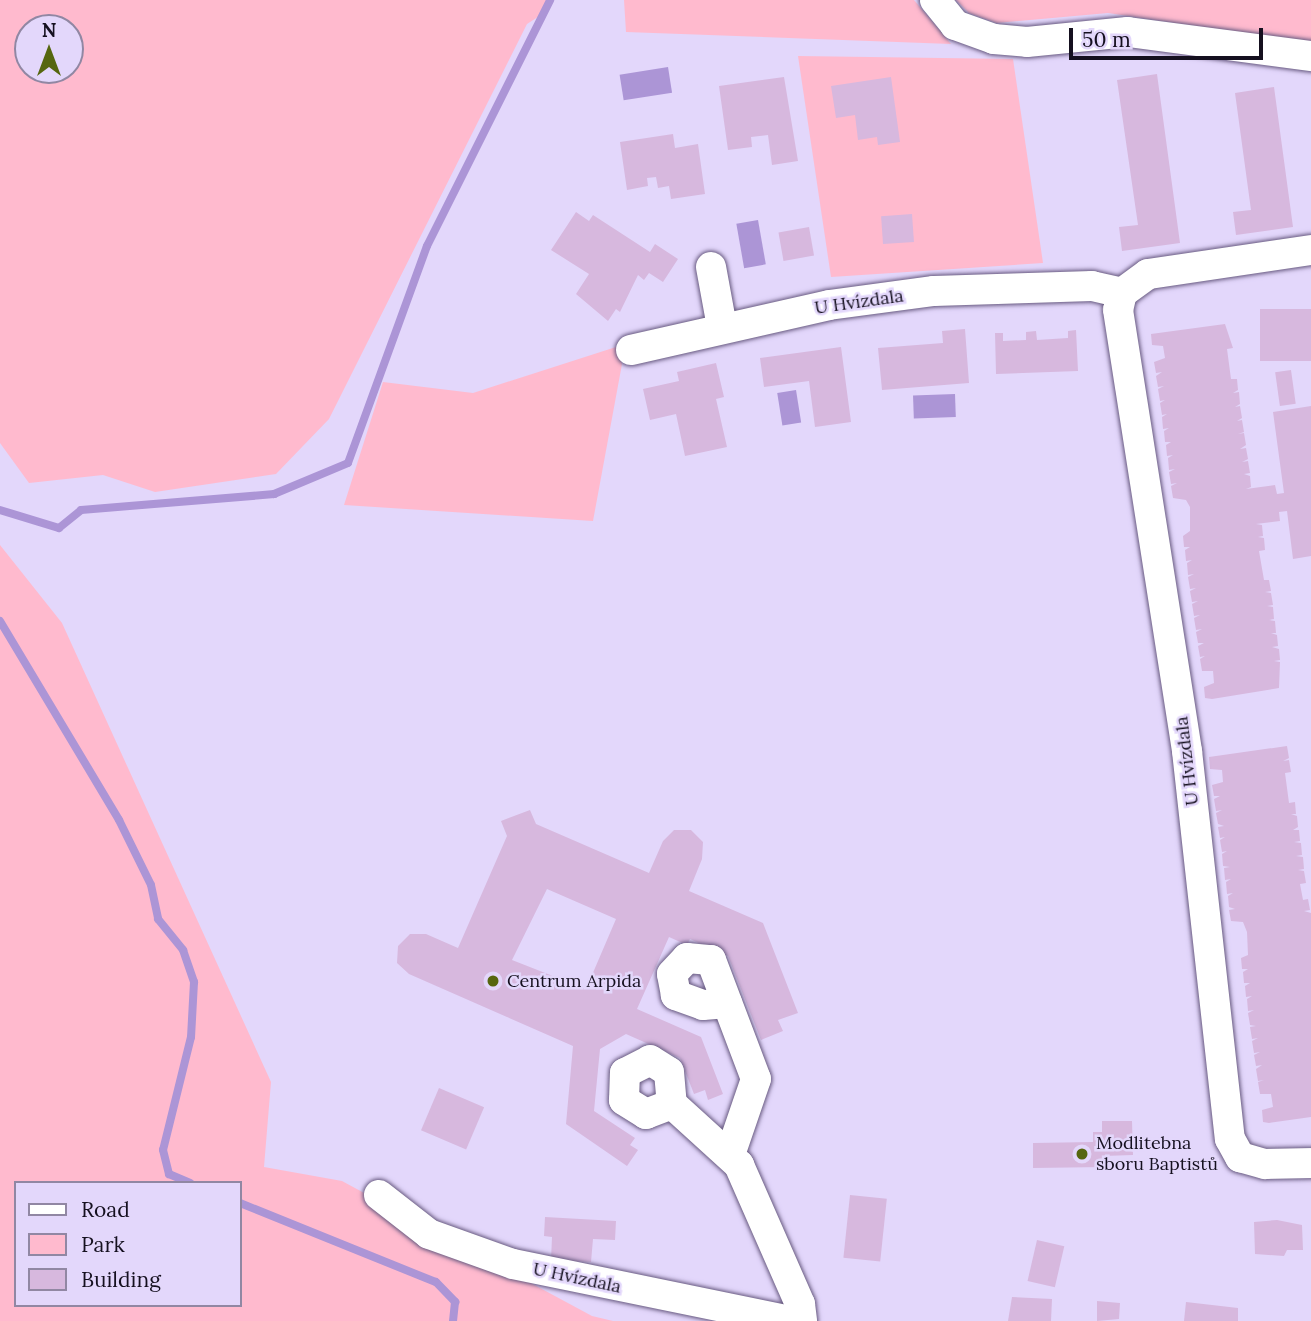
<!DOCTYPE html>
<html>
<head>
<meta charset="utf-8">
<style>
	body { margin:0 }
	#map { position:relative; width:1311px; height:1321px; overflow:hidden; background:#e3d7fb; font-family:Lora,serif }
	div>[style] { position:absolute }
	.green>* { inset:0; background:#ffbace }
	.water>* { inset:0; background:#ac95d6; transform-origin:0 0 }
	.stream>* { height:8px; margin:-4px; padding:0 4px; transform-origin:4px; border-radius:4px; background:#ac95d6 }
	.building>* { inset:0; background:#d7b8de; transform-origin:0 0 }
	.roads { filter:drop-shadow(0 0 2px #685a81) drop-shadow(0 0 2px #685a81) }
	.minor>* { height:30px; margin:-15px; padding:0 15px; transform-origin:15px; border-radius:15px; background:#fff }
	.dots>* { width:19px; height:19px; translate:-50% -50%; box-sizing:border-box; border:4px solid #e3d7fb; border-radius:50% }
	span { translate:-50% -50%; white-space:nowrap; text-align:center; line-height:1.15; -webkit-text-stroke:5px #e3d7fb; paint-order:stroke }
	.street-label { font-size:18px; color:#15101f }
	.poi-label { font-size:18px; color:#15101f }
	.left { translate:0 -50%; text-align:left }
	.legend { position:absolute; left:14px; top:1181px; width:228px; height:126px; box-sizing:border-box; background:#e3d7fb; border:2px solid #9187a3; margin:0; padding:9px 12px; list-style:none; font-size:21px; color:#15101f }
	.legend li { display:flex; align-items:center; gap:14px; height:35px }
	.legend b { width:35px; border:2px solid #9187a3 }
	.north { position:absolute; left:14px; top:14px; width:70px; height:70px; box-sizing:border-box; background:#e3d7fb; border:2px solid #9187a3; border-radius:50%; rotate:0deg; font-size:19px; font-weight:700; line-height:28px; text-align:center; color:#15101f }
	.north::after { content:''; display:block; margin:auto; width:24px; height:32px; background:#56660f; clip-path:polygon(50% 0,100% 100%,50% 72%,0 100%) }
	.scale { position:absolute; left:1069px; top:28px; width:194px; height:32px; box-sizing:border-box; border:4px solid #15101f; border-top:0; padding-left:9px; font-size:21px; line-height:24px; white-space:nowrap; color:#15101f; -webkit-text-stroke:5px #e3d7fb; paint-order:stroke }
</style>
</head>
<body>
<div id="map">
	<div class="green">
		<i style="clip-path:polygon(evenodd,0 0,551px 0,547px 11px,527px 24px,329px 419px,276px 474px,155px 492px,103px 475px,29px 483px,0 443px,0 0,70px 28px,70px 70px,28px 70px,28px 28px,70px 28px)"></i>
		<i style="clip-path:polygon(624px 0,914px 0,951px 44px,626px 32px)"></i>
		<i style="clip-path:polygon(956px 0,1311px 0,1311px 43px,1108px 13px,997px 23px,969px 13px)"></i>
		<i style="clip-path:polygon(798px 56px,1013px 59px,1043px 263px,831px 277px)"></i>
		<i style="clip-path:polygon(616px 347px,622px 364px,593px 521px,344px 505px,383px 382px,473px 393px)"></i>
		<i style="clip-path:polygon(evenodd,0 545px,62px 623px,271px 1082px,264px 1167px,342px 1181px,592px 1316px,613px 1321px,0 1321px,0 545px,16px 1183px,240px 1183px,240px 1305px,16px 1305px,16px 1183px)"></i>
	</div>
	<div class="water">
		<i style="left:668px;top:67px;width:26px;height:49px;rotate:81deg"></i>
		<i style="left:758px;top:220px;width:45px;height:22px;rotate:80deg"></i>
		<i style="left:796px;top:390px;width:33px;height:19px;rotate:81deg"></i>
		<i style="left:955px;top:394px;width:23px;height:42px;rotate:88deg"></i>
	</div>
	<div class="stream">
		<i style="left:0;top:510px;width:62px;rotate:17deg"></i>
		<i style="left:59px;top:528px;width:28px;rotate:-39deg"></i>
		<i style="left:81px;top:510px;width:194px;rotate:-4.7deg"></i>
		<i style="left:274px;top:494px;width:80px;rotate:-22.7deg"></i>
		<i style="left:348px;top:463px;width:231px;rotate:-70deg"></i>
		<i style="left:427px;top:246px;width:275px;rotate:-63.4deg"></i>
		<i style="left:0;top:621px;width:232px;rotate:59.1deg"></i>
		<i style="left:119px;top:820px;width:72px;rotate:63.8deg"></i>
		<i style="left:151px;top:885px;width:35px;rotate:78deg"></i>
		<i style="left:158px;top:919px;width:40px;rotate:51deg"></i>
		<i style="left:183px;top:950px;width:34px;rotate:71deg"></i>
		<i style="left:194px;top:982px;width:55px;rotate:93.1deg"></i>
		<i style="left:191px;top:1037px;width:116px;rotate:103.9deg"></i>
		<i style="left:163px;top:1150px;width:25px;rotate:76deg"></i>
		<i style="left:169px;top:1174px;width:23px;rotate:23deg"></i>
		<i style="left:240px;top:1203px;width:211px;rotate:22deg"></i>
		<i style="left:436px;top:1282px;width:28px;rotate:46deg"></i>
		<i style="left:455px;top:1302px;width:19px;rotate:96deg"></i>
	</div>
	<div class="building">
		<i style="clip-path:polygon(1157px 74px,1180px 243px,1122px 251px,1119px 227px,1138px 225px,1117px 80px)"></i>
		<i style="clip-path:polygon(784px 77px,798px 161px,772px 165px,768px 135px,751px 137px,752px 147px,728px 150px,719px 86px)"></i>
		<i style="clip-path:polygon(891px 77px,900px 142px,878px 145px,877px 137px,858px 140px,855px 115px,836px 118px,831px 86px)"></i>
		<i style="clip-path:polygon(1274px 87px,1293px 227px,1236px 235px,1233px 212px,1251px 210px,1235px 93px)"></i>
		<i style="clip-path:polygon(673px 134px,675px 148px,698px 144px,705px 194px,671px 199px,669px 186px,658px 188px,656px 177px,647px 178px,648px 186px,627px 190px,620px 142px)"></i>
		<i style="clip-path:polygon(576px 212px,589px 221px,593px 215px,650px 252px,655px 244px,678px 259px,663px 282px,649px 273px,644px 280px,638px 275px,620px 312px,616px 309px,608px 321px,576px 294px,589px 274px,551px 250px)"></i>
		<i style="left:912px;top:214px;width:28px;height:31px;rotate:86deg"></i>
		<i style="left:809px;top:227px;width:29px;height:31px;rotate:80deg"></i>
		<i style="left:1311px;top:309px;width:52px;height:51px;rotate:90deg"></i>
		<i style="clip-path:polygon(1225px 324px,1233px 348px,1227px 349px,1231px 379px,1237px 379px,1238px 390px,1233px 393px,1239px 392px,1240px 404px,1235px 407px,1240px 406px,1242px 418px,1237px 421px,1242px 420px,1244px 432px,1238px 434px,1244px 433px,1246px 445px,1240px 449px,1246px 448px,1248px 459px,1242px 462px,1248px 461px,1250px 473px,1244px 474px,1250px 476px,1251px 487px,1246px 489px,1275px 485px,1277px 494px,1284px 493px,1273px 412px,1311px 406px,1311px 556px,1293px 559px,1287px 511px,1279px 512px,1280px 521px,1256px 524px,1262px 525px,1263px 536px,1258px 537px,1264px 538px,1265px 550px,1259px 551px,1264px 580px,1269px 580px,1271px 591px,1265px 592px,1271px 593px,1273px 605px,1267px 606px,1273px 607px,1274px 619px,1269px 620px,1275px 621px,1276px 633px,1271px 633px,1277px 635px,1278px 646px,1272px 647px,1279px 649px,1280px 660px,1274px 661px,1280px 662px,1279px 688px,1212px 699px,1205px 698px,1204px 687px,1214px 683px,1213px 671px,1202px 671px,1200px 659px,1205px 656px,1200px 657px,1198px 646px,1204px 643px,1198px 643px,1196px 632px,1202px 629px,1196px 630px,1194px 618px,1200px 615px,1194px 616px,1192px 604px,1198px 601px,1192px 602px,1190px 591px,1196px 588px,1190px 589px,1188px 577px,1194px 574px,1188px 575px,1187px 563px,1192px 560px,1186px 561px,1185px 550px,1190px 547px,1184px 547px,1183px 536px,1190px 531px,1190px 507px,1186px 500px,1173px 498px,1171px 486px,1177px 483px,1171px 484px,1169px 472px,1175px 469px,1169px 470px,1168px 458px,1173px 455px,1167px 456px,1166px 445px,1171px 442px,1165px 442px,1164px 431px,1169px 428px,1163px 429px,1162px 417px,1167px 414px,1162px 415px,1160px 403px,1165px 400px,1160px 401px,1158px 389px,1164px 386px,1158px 387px,1156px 376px,1162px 372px,1156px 373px,1154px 362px,1165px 358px,1163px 346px,1152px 345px,1151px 334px)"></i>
		<i style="clip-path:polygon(965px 329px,969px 383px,882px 390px,878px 348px,943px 343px,942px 331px)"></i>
		<i style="clip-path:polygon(1076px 330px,1078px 371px,996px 374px,995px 333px,1003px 333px,1003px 341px,1026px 340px,1026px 332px,1036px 331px,1037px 340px,1068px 338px,1068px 331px)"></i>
		<i style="clip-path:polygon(841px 347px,851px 422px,815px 427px,809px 381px,764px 387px,760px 358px)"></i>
		<i style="clip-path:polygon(716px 363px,724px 397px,716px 399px,727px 447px,685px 456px,676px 414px,650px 420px,643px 389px,679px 381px,677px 372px)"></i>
		<i style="left:1291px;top:370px;width:34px;height:16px;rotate:82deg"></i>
		<i style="clip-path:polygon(1287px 746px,1289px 758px,1283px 761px,1289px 760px,1291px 772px,1285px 773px,1289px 803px,1295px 802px,1296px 814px,1291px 814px,1297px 816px,1298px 827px,1293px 830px,1299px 830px,1300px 841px,1294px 842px,1301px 843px,1302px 855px,1296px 856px,1303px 857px,1304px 869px,1298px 870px,1304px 871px,1306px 883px,1300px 884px,1303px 900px,1308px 899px,1310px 910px,1304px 911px,1311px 913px,1311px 1117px,1269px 1123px,1263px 1122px,1262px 1110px,1273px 1107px,1271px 1094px,1260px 1094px,1258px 1082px,1264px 1080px,1258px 1081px,1256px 1069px,1262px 1065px,1256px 1066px,1254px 1055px,1260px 1052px,1254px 1053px,1252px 1041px,1258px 1038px,1252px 1039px,1250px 1027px,1256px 1026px,1250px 1025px,1248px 1013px,1254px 1010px,1248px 1011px,1247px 999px,1252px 996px,1246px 997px,1245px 986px,1250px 983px,1244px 983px,1243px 972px,1248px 969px,1242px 969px,1241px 958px,1248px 955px,1247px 932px,1243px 922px,1231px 921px,1229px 910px,1235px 909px,1229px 907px,1228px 896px,1233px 893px,1227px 894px,1226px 882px,1231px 879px,1225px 880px,1224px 868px,1230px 867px,1223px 866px,1222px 854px,1227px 851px,1222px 852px,1220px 840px,1225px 837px,1220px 838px,1218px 827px,1224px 826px,1218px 824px,1216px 813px,1222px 810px,1216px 811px,1214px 799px,1220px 796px,1214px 796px,1212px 785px,1223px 782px,1222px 770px,1210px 769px,1209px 757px)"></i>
		<i style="clip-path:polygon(evenodd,530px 810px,536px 824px,649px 873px,663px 841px,674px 830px,691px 830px,703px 842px,702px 859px,689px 891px,763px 923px,798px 1013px,778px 1020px,783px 1031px,761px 1040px,728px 956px,690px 939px,687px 945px,669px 937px,637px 1009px,701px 1037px,723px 1094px,708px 1100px,705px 1090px,694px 1094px,680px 1058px,626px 1034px,600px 1049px,594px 1111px,635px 1138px,630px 1145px,638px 1150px,627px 1166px,566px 1124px,573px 1046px,409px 974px,397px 963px,398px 946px,410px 934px,426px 934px,458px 948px,507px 836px,501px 821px,530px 810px,547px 889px,616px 919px,586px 989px,512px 960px,547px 889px)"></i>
		<i style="left:439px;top:1088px;width:49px;height:46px;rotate:23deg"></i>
		<i style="clip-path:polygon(1102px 1121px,1132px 1121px,1133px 1155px,1103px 1156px,1104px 1167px,1033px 1168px,1033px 1143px,1093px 1142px,1093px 1132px,1102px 1132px)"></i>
		<i style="left:850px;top:1195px;width:37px;height:63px;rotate:6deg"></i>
		<i style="clip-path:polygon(545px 1217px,616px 1221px,615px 1240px,593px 1239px,591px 1262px,551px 1260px,552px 1237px,544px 1236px)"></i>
		<i style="clip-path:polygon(1277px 1220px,1302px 1225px,1303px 1250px,1287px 1250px,1284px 1256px,1255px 1254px,1254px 1222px)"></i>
		<i style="left:1037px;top:1240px;width:28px;height:42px;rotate:13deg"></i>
		<i style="clip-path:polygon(1012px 1297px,1052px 1299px,1051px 1321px,1008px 1321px)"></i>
		<i style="clip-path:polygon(1097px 1301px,1120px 1303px,1119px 1319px,1097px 1321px)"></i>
		<i style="clip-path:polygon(1186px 1302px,1238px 1308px,1238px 1321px,1184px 1321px)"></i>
	</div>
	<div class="roads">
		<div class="minor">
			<i style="left:935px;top:0;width:32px;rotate:51deg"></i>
			<i style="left:955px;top:25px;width:41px;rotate:19.7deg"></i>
			<i style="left:994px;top:39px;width:33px;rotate:5deg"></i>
			<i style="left:1027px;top:42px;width:101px;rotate:-5.7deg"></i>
			<i style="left:1128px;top:32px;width:185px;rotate:7.5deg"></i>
			<i style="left:1311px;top:250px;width:165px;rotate:171.6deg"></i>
			<i style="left:1148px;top:274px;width:32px;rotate:144deg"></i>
			<i style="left:1122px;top:293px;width:17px;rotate:103deg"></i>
			<i style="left:1118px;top:310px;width:446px;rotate:81.1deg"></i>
			<i style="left:1187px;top:751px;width:390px;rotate:83.7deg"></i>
			<i style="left:1230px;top:1139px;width:21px;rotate:61deg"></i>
			<i style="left:1240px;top:1157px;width:26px;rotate:16deg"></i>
			<i style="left:1265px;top:1164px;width:46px;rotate:-1.2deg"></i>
			<i style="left:711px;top:267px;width:61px;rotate:79.6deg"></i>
			<i style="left:631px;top:350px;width:203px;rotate:-12.8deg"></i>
			<i style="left:829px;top:305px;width:106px;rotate:-7.6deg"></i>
			<i style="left:934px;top:291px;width:158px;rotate:-1.8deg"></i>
			<i style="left:1092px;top:286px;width:31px;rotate:13deg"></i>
			<i style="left:727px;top:1003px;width:24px;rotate:175deg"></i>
			<i style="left:703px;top:1005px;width:29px;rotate:-160deg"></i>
			<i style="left:676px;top:995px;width:21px;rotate:-101deg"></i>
			<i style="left:672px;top:974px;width:22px;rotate:-47deg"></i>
			<i style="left:687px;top:958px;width:24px;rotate:5deg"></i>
			<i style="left:711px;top:960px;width:127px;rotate:69.3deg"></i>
			<i style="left:756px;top:1079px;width:80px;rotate:108.9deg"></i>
			<i style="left:672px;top:1104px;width:28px;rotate:159deg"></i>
			<i style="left:646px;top:1114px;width:26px;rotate:-148deg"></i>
			<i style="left:624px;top:1100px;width:27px;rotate:-88deg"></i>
			<i style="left:625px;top:1073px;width:28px;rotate:-27deg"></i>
			<i style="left:650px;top:1060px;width:22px;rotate:32deg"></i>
			<i style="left:669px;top:1072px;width:32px;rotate:85deg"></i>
			<i style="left:672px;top:1104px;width:91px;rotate:42.3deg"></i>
			<i style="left:739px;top:1165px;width:152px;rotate:66.3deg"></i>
			<i style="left:800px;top:1304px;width:17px;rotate:83deg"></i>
			<i style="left:379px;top:1195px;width:63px;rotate:38deg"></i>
			<i style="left:429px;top:1234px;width:89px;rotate:19.7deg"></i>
			<i style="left:513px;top:1264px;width:283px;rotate:11.6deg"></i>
		</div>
	</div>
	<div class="dots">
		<i style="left:493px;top:981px;background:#56660f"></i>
		<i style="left:1082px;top:1154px;background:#56660f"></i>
	</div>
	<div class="street-label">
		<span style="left:859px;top:302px;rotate:-8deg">U Hvízdala</span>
		<span style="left:1187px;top:761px;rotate:-97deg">U Hvízdala</span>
		<span style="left:577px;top:1278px;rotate:12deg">U Hvízdala</span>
	</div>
	<div class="poi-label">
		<span class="left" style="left:507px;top:981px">Centrum Arpida</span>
		<span class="left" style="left:1096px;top:1154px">Modlitebna<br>sboru Baptistů</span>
	</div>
	<ul class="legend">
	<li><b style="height:9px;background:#fff"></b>Road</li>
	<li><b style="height:19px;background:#ffbace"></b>Park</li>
	<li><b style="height:19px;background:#d7b8de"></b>Building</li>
	</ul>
	<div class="north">N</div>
	<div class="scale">50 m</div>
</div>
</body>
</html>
